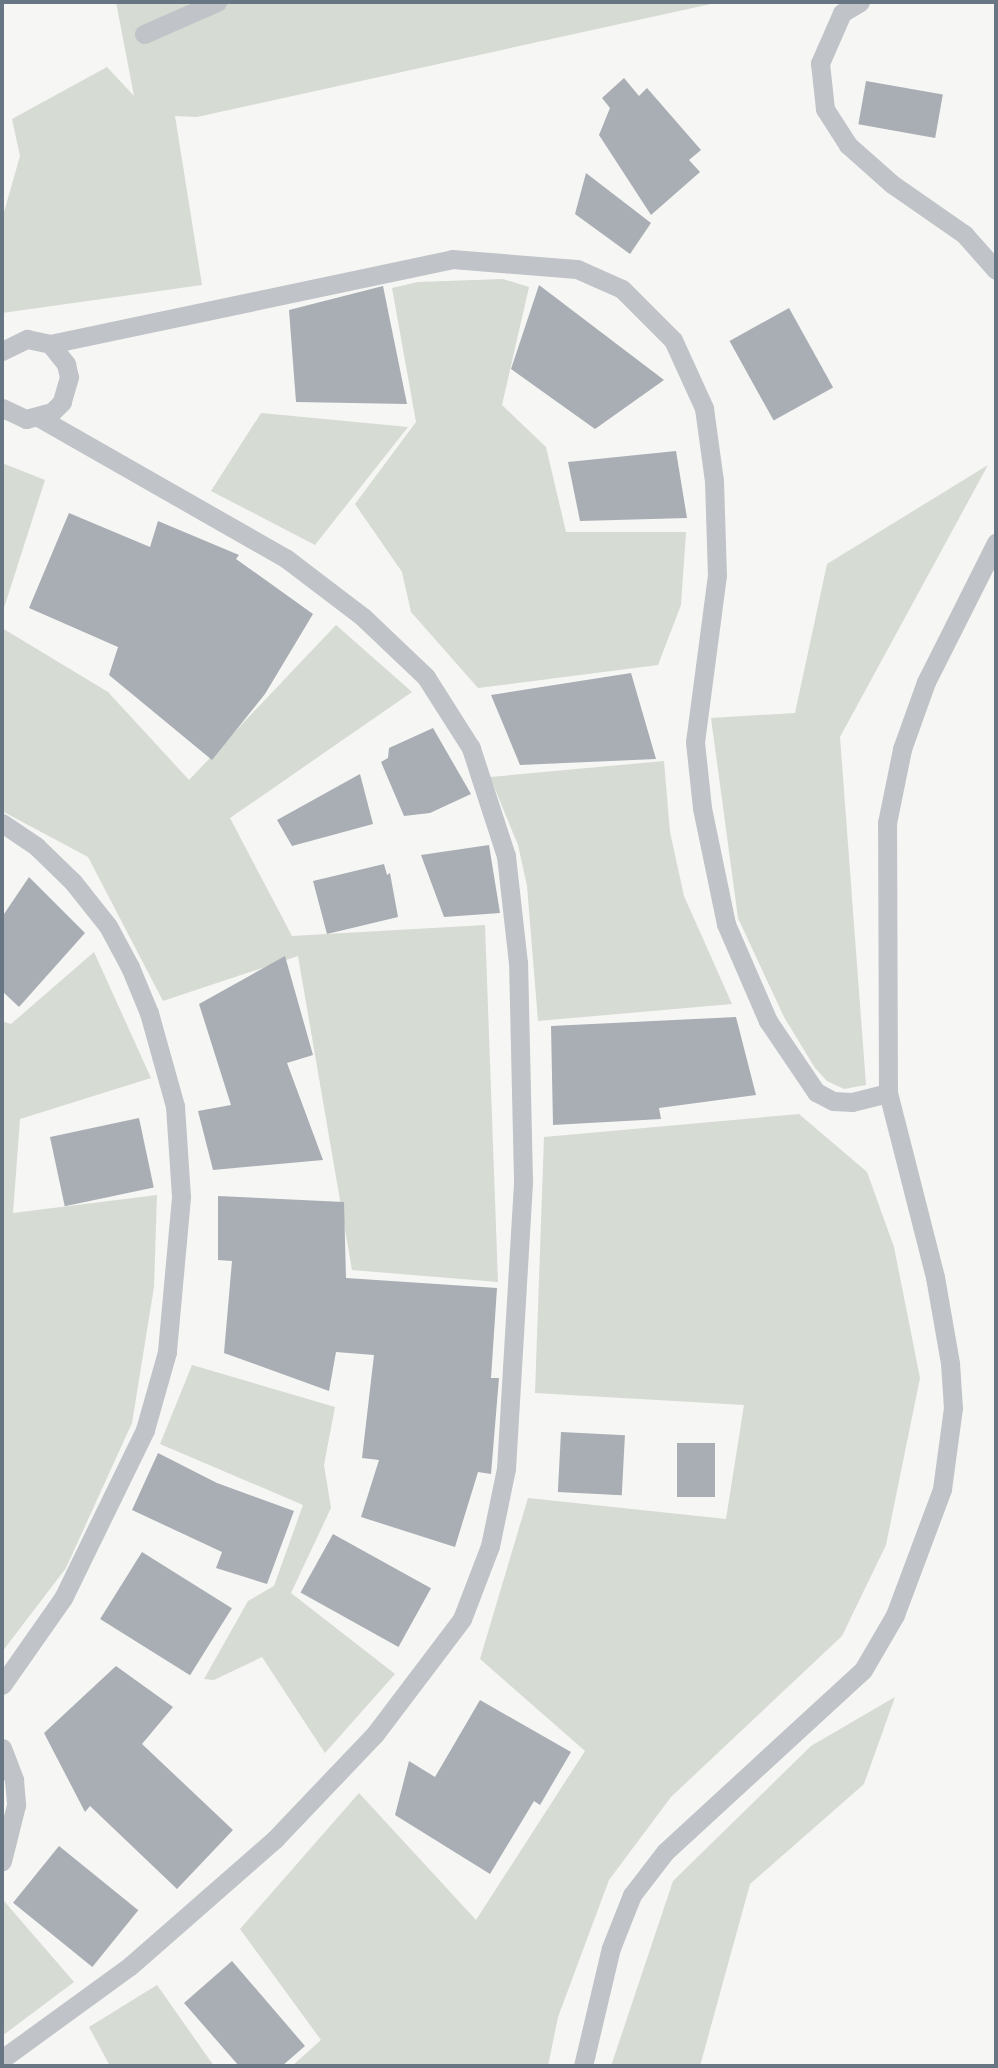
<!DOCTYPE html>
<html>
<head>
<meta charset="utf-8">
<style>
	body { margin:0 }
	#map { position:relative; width:998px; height:2068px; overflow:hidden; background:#f6f6f4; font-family:Figtree,sans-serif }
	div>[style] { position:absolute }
	.green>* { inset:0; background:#d6dbd3 }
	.building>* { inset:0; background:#a8aeb4; transform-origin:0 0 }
	.street>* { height:19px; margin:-9.5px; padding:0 9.5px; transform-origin:9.5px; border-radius:9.5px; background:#c0c3c7 }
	span { translate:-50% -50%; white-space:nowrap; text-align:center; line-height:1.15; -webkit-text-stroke:7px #fff; paint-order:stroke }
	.frame { position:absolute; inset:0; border:4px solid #687582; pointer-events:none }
</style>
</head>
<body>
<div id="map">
	<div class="green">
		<i style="clip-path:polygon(116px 2px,720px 2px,197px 117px,175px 116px,202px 285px,2px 313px,2px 219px,20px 156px,12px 119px,107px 67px,134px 96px)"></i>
		<i style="clip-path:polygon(503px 279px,529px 287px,502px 405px,546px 447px,566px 532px,686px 532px,681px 605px,658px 665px,478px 688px,411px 612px,402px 572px,355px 504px,416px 422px,392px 288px,418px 282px)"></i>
		<i style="clip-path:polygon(261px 413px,408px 427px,315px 545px,211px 491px)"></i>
		<i style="clip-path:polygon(2px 463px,45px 480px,2px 614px)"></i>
		<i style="clip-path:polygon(988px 465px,840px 737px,866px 1085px,844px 1089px,827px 1081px,815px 1068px,784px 1017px,738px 918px,711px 718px,795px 713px,827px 564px)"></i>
		<i style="clip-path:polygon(336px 625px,412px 692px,230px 818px,292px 936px,485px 925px,498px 1282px,352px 1270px,298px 956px,163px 1001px,88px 857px,2px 811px,2px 628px,108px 692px,189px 780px)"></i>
		<i style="clip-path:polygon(664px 761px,670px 832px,684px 896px,732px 1004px,538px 1021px,527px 886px,518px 845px,490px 777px)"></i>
		<i style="clip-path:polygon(94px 952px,151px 1078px,20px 1119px,13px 1213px,157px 1195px,154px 1287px,132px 1423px,66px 1568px,2px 1652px,2px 1021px,11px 1024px)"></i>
		<i style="clip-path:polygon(799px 1114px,867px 1172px,894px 1247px,920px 1378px,886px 1545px,842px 1636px,671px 1797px,609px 1880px,558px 2017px,548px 2066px,292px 2066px,321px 2040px,240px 1929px,359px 1793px,476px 1920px,585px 1751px,480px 1659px,528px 1498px,726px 1519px,744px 1405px,535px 1393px,544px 1137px)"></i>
		<i style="clip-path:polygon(192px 1365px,335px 1407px,324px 1465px,331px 1508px,291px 1593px,395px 1674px,325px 1753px,262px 1657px,214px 1680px,204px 1679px,248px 1601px,274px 1586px,303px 1505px,160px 1444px)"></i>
		<i style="clip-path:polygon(895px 1697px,864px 1784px,750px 1884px,700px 2066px,611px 2066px,673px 1881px,811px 1746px)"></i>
		<i style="clip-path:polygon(4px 1901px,74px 1982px,2px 2036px,2px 1905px)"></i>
		<i style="clip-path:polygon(157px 1985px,214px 2066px,110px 2066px,89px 2027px)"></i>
	</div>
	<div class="building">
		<i style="clip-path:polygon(624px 78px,639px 96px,647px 88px,701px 150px,689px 160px,700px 172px,651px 215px,599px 135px,610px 108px,602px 98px)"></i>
		<i style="left:866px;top:81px;width:78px;height:44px;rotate:10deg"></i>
		<i style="clip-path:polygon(586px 173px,651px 223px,630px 254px,575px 214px)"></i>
		<i style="clip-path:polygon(539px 285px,664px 380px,595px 429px,511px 369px)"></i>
		<i style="clip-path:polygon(383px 286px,407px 404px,296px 402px,289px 310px)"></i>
		<i style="left:789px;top:308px;width:91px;height:68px;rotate:61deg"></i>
		<i style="clip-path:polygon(676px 451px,687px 518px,580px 521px,568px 462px)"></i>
		<i style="clip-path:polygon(69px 513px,150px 547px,158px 521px,239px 555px,236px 559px,313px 614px,265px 694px,212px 760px,109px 675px,118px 647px,29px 608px)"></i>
		<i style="clip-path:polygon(631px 673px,656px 759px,520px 765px,491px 695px)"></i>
		<i style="clip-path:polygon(433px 728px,471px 794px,430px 813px,404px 816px,381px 762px,388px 758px,389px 748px)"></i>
		<i style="clip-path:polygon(360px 774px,373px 824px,292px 846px,277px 820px)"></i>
		<i style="clip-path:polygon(489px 845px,500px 913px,444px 917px,421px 855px)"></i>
		<i style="clip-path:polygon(384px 864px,387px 875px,390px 873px,398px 917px,327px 934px,313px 881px)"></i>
		<i style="clip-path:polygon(29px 877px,85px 933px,19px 1007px,2px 991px,2px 917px)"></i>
		<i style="clip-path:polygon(285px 956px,313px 1055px,287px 1063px,323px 1160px,213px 1170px,198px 1111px,231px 1105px,199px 1004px)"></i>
		<i style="clip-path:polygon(736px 1017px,756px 1095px,659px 1108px,661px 1119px,553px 1125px,551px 1026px)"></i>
		<i style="left:139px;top:1118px;width:71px;height:91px;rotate:78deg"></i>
		<i style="clip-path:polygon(218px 1196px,344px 1202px,346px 1278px,497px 1288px,491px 1378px,499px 1378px,491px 1474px,478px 1472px,455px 1547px,361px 1517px,379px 1460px,362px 1458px,374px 1355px,336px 1352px,329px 1391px,224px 1353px,232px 1261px,218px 1260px)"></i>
		<i style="left:561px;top:1432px;width:64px;height:60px;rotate:3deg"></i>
		<i style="left:677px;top:1443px;width:38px;height:54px"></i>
		<i style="clip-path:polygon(158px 1453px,217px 1483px,294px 1511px,267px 1584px,216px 1568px,222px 1552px,132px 1510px)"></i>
		<i style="left:333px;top:1534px;width:112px;height:67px;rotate:29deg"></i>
		<i style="left:142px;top:1552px;width:106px;height:79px;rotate:32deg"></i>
		<i style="clip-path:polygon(116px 1666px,173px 1707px,142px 1744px,233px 1830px,177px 1889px,90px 1806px,85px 1812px,44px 1733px)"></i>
		<i style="clip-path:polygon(480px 1700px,571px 1752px,540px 1805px,534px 1801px,490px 1874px,395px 1815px,409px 1761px,435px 1777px)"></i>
		<i style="left:59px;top:1846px;width:102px;height:73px;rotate:39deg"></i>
		<i style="clip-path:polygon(232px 1961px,305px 2046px,282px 2066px,239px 2066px,184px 2003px)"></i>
	</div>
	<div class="street">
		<i style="left:860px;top:2px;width:21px;rotate:149deg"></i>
		<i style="left:842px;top:13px;width:55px;rotate:113.7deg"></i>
		<i style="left:820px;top:63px;width:46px;rotate:83.8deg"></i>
		<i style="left:825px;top:109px;width:43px;rotate:57.4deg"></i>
		<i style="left:848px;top:145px;width:59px;rotate:41.6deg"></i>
		<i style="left:892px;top:184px;width:88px;rotate:34.8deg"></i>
		<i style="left:964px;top:234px;width:48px;rotate:48.4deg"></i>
		<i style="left:144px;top:34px;width:80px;rotate:-23.7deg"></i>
		<i style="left:50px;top:344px;width:411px;rotate:-11.9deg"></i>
		<i style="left:452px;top:259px;width:125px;rotate:4.6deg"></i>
		<i style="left:577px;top:269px;width:49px;rotate:24deg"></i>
		<i style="left:622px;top:289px;width:72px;rotate:45deg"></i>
		<i style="left:673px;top:340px;width:75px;rotate:65.5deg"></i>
		<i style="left:704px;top:408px;width:74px;rotate:82.2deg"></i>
		<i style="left:714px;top:481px;width:94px;rotate:88.2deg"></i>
		<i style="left:717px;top:575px;width:168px;rotate:97.5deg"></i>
		<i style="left:695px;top:742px;width:66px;rotate:83.9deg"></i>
		<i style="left:702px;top:808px;width:118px;rotate:78.3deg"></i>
		<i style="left:726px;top:924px;width:106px;rotate:66.6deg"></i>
		<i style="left:768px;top:1021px;width:86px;rotate:55.9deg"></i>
		<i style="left:816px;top:1092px;width:19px;rotate:28deg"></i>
		<i style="left:833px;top:1101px;width:19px;rotate:3deg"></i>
		<i style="left:852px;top:1102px;width:37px;rotate:-14deg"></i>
		<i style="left:2px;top:351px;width:28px;rotate:-26deg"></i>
		<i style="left:27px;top:339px;width:24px;rotate:12deg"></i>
		<i style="left:50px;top:344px;width:26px;rotate:51deg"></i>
		<i style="left:66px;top:364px;width:13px;rotate:77deg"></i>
		<i style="left:69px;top:377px;width:26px;rotate:106deg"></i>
		<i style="left:62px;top:402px;width:14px;rotate:135deg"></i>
		<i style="left:52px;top:412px;width:27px;rotate:165deg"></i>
		<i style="left:26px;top:419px;width:26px;rotate:-155deg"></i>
		<i style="left:2px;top:823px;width:41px;rotate:34.1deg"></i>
		<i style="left:36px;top:846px;width:52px;rotate:44.2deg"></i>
		<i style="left:73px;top:882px;width:56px;rotate:51.5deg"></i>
		<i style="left:108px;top:926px;width:47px;rotate:61.8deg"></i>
		<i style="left:130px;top:967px;width:50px;rotate:67.6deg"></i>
		<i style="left:149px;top:1013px;width:97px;rotate:74.4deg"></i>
		<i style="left:175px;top:1106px;width:91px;rotate:86.2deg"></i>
		<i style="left:181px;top:1197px;width:156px;rotate:95.2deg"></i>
		<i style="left:167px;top:1352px;width:81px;rotate:105.8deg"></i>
		<i style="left:145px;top:1430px;width:187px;rotate:116deg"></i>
		<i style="left:63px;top:1598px;width:106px;rotate:125deg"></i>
		<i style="left:2px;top:1748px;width:34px;rotate:69deg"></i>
		<i style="left:14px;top:1780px;width:25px;rotate:85deg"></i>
		<i style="left:16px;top:1805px;width:58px;rotate:104deg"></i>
		<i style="left:2px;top:2059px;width:158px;rotate:-36deg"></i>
		<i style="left:130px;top:1966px;width:193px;rotate:-41.2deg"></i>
		<i style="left:275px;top:1839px;width:145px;rotate:-46.4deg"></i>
		<i style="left:375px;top:1734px;width:144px;rotate:-52.9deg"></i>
		<i style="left:462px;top:1619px;width:78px;rotate:-69deg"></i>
		<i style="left:490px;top:1546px;width:79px;rotate:-78.3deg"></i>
		<i style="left:506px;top:1469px;width:289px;rotate:-86.6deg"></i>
		<i style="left:523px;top:1180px;width:217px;rotate:-91.3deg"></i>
		<i style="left:518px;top:963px;width:108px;rotate:-96.4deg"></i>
		<i style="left:506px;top:856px;width:114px;rotate:-108deg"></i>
		<i style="left:471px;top:748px;width:84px;rotate:-122.4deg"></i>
		<i style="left:426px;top:677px;width:87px;rotate:-136.4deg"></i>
		<i style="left:363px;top:617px;width:96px;rotate:-142.7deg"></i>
		<i style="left:287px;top:559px;width:284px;rotate:-150.3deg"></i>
		<i style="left:583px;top:2066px;width:121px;rotate:-76.7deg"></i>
		<i style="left:611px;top:1948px;width:57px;rotate:-68.4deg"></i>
		<i style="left:632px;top:1895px;width:54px;rotate:-52.5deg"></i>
		<i style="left:665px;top:1852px;width:269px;rotate:-42.6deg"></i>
		<i style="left:863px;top:1670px;width:64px;rotate:-59.8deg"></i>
		<i style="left:895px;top:1615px;width:134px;rotate:-69.5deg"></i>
		<i style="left:942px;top:1489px;width:82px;rotate:-82.3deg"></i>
		<i style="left:953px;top:1408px;width:45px;rotate:-93.8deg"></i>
		<i style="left:950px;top:1363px;width:87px;rotate:-99.9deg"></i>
		<i style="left:935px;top:1277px;width:190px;rotate:-104.3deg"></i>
		<i style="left:888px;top:1093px;width:270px;rotate:-90.2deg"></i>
		<i style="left:887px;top:823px;width:76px;rotate:-78.5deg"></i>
		<i style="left:902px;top:749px;width:71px;rotate:-70.3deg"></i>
		<i style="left:926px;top:682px;width:156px;rotate:-63.3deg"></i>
	</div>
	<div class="frame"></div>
</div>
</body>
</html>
